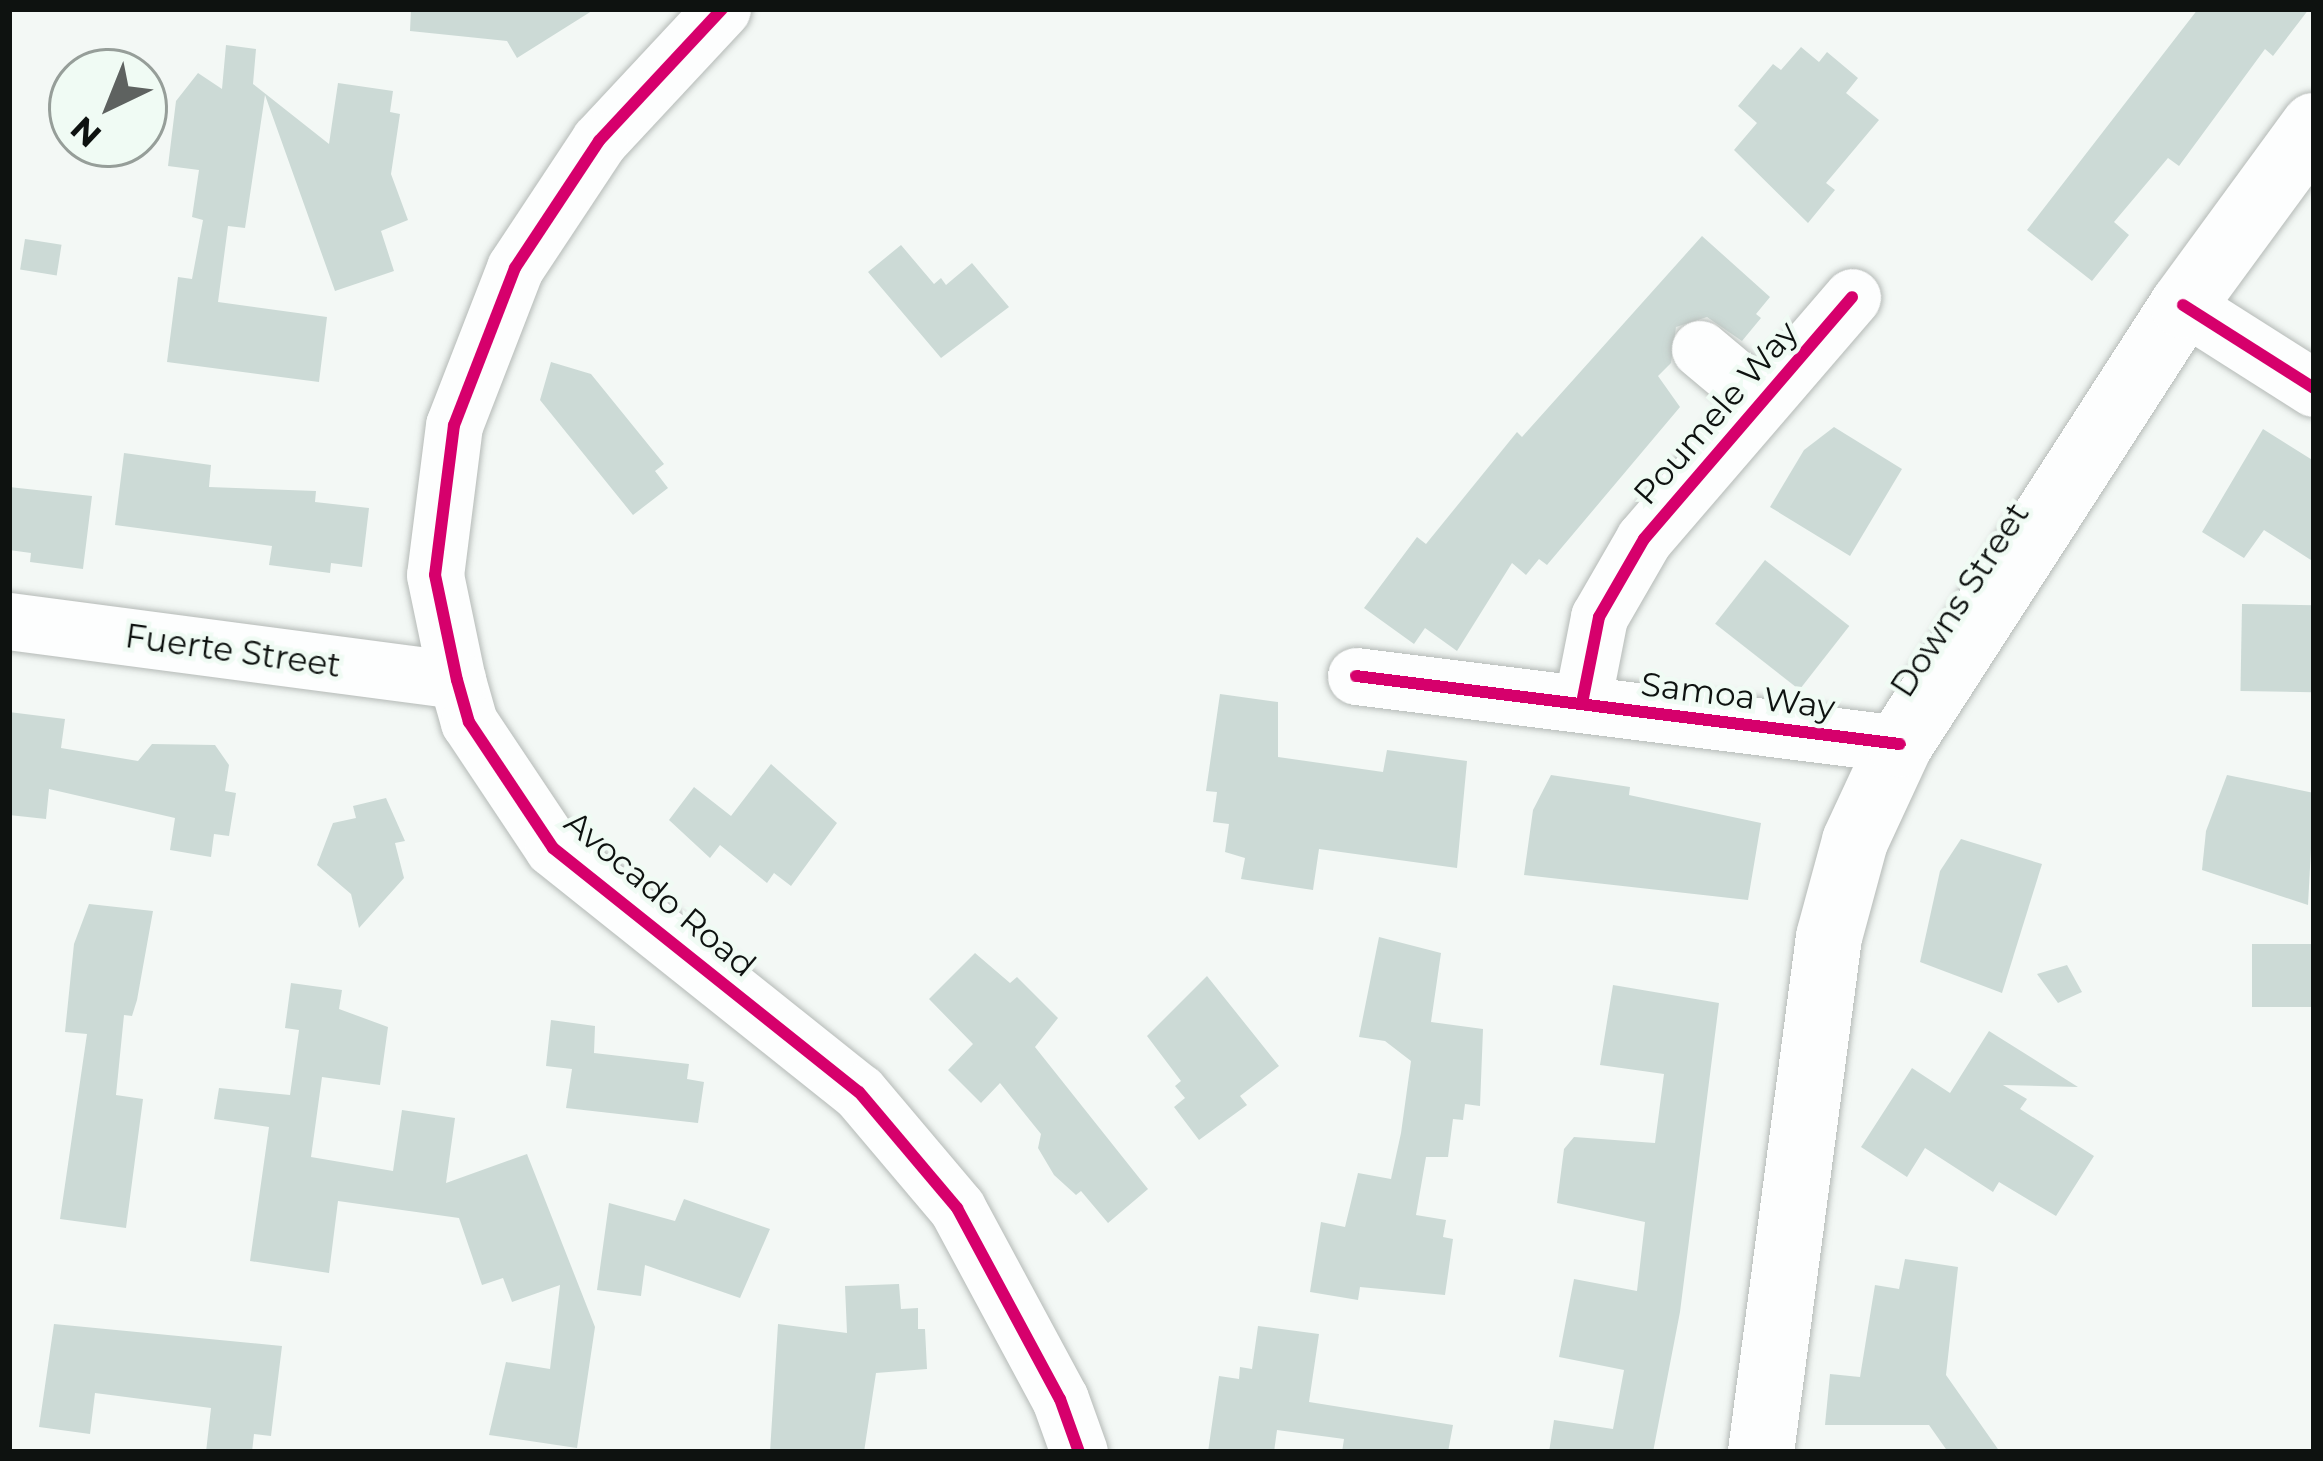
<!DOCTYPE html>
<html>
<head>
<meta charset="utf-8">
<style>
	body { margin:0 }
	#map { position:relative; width:2323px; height:1461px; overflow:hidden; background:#f3f8f5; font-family:Montserrat,sans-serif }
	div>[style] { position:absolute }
	.building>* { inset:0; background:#ccdad6; transform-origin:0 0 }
	.roads { filter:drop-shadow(0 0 3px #b5bab7) drop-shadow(0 0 3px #b5bab7) }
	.minor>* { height:57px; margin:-28.5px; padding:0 28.5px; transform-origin:28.5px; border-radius:28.5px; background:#fdfefe }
	.major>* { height:66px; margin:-33px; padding:0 33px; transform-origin:33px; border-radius:33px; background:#fdfefe }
	.cycleway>* { height:12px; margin:-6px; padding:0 6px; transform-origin:6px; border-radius:6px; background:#d6006c }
	span { translate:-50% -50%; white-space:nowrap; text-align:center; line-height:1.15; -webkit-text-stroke:9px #f0fbf4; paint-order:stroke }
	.street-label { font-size:33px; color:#0e1210 }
	.frame { position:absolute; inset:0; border:12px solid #0e1210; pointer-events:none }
	.north { position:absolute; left:48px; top:48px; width:120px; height:120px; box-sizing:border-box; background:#f0fbf4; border:3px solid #969e99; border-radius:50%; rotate:223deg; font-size:33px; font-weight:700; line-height:48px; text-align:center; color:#0e1210 }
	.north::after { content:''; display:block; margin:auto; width:42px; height:54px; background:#5e6260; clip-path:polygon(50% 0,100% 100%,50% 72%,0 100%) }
</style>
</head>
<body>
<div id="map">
	<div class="building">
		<i style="clip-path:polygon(411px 9px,595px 9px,517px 58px,507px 41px,410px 31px)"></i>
		<i style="clip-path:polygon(2198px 9px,2309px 9px,2273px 56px,2265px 49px,2179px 166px,2168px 158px,2114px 222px,2129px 235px,2092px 281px,2027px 230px)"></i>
		<i style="clip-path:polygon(226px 45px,256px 49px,253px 84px,329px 144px,338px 83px,393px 91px,390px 112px,400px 114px,391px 174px,408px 220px,381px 231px,394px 271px,335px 291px,265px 95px,245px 228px,228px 226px,218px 302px,327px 317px,319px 382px,167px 362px,178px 277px,192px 279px,203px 220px,192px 217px,199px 170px,168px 166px,176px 101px,198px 73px,222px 89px)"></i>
		<i style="clip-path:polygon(1801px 47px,1819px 62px,1827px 52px,1858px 78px,1846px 93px,1879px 120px,1826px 183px,1835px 190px,1808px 223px,1734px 150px,1757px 123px,1738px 106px,1773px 64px,1781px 70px)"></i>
		<i style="clip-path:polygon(1702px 236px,1770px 297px,1756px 314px,1761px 318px,1742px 341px,1707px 317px,1676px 327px,1671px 363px,1658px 376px,1680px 407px,1547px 565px,1539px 559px,1526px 575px,1512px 563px,1457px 651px,1425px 628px,1414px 644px,1364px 608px,1417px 537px,1426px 544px,1517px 432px,1522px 437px)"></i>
		<i style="left:25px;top:239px;width:37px;height:31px;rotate:9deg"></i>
		<i style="clip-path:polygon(901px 245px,934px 284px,941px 278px,946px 285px,972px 263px,1009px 307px,941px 358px,868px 272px)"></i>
		<i style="clip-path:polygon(551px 362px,591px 374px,664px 464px,655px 471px,668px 488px,633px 515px,540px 400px)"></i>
		<i style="clip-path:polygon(1834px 427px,1902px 469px,1850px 556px,1770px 507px,1804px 450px)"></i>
		<i style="clip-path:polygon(2263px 429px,2314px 461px,2314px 562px,2264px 530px,2244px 558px,2202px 532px)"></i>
		<i style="clip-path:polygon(124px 453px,211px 465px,209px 487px,316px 491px,315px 502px,369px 508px,362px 567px,331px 563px,330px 573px,269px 565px,272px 546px,115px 525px)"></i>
		<i style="clip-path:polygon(9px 487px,92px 496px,83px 569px,30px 562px,31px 553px,9px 550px)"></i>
		<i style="left:1765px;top:560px;width:107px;height:81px;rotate:38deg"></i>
		<i style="left:2242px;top:604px;width:72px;height:87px;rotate:1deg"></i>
		<i style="clip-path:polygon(1220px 694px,1278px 702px,1278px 757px,1383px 772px,1387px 750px,1467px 761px,1457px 868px,1319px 849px,1313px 890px,1241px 879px,1245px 858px,1225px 852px,1229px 824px,1213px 822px,1217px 792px,1206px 791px)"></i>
		<i style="clip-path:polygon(9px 712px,65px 719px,61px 748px,138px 761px,152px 744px,215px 745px,229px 765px,225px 791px,236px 793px,229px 836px,214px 834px,211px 857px,170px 850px,175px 818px,49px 789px,46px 819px,9px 815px)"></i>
		<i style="clip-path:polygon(771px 764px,837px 823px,791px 886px,774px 873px,767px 883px,720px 845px,710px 858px,669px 820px,694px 787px,731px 816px)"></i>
		<i style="clip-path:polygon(1551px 775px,1630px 787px,1629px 795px,1761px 823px,1748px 900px,1524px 875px,1533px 810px)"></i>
		<i style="clip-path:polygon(2227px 775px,2314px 793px,2308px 905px,2202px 870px,2206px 831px)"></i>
		<i style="clip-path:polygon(386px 798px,405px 841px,395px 843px,404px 878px,359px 928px,351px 894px,317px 865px,333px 823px,356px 818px,353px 806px)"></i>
		<i style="clip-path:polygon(1961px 839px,2042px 864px,2002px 993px,1920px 962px,1940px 871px)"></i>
		<i style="clip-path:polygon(89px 904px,153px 911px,137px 1000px,132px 1016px,124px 1015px,116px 1095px,143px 1099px,126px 1228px,60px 1219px,87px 1034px,65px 1032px,74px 944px)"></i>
		<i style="clip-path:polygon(1379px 937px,1441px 953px,1431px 1022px,1483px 1029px,1480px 1106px,1465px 1104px,1463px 1120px,1453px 1119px,1448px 1157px,1426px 1157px,1416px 1215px,1446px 1220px,1443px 1237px,1453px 1239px,1445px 1295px,1360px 1287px,1358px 1300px,1310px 1292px,1321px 1222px,1345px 1227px,1358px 1173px,1391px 1179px,1401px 1133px,1411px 1061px,1385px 1041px,1359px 1037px)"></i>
		<i style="left:2252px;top:944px;width:62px;height:63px"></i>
		<i style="clip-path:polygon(975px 953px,1010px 983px,1017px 977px,1058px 1018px,1035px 1047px,1148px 1189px,1108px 1223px,1081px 1191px,1076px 1195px,1054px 1175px,1038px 1148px,1041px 1134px,1000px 1083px,981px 1103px,948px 1070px,973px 1044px,929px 999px)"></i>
		<i style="clip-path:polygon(2067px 965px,2082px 992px,2058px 1003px,2037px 974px)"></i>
		<i style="clip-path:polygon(1207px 976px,1279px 1066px,1240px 1096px,1247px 1105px,1199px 1140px,1174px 1107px,1185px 1098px,1175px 1086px,1181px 1081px,1147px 1036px)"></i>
		<i style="clip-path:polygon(291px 983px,342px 990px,339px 1009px,388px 1027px,380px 1085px,322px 1077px,311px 1157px,393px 1171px,402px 1110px,455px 1118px,446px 1183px,527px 1154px,595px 1327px,577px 1448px,489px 1435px,506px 1362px,550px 1369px,560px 1285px,512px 1302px,503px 1278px,482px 1285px,459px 1218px,338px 1201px,329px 1273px,250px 1261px,269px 1127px,214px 1119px,219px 1088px,290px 1095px,299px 1030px,285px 1028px)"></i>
		<i style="clip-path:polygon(1613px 985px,1719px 1003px,1680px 1312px,1653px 1452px,1549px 1452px,1554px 1420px,1613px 1429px,1624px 1370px,1559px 1357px,1574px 1279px,1637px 1291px,1645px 1222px,1557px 1203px,1564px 1149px,1574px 1137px,1655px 1143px,1664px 1074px,1600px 1065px)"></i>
		<i style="clip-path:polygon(551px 1020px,595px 1026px,594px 1053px,689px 1064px,687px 1079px,704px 1082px,698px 1123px,566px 1108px,572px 1069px,546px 1066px)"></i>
		<i style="clip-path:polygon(1989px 1031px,2078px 1087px,2003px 1085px,2027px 1099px,2020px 1109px,2094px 1156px,2056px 1216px,1999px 1182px,1993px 1192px,1925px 1148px,1907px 1177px,1861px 1147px,1912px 1068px,1950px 1093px)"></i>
		<i style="clip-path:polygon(684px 1199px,770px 1229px,740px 1298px,645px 1265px,641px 1296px,597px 1290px,609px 1203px,675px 1221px)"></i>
		<i style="clip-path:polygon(1905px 1259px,1958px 1267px,1946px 1375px,2000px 1452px,1948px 1452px,1929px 1425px,1825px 1425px,1830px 1374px,1860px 1377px,1875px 1285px,1899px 1289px)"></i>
		<i style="clip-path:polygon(899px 1284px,901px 1309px,918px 1308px,918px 1329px,925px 1329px,927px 1369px,876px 1373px,864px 1452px,770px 1452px,778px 1324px,847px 1333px,845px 1286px)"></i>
		<i style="clip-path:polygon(54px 1324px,282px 1346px,271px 1436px,254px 1434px,252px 1452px,206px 1452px,211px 1408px,95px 1393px,90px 1434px,39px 1427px)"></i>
		<i style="clip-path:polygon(1258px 1326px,1319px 1334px,1309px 1402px,1453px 1425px,1448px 1452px,1342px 1452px,1344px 1439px,1277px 1430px,1274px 1452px,1208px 1452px,1219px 1376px,1239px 1379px,1240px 1367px,1252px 1369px)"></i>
	</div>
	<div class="roads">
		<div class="minor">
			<i style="left:722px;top:9px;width:180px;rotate:133deg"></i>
			<i style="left:599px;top:141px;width:152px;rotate:123.5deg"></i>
			<i style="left:515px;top:268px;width:168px;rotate:111.2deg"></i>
			<i style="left:454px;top:425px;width:151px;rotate:97.2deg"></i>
			<i style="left:435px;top:575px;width:107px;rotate:78.2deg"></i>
			<i style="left:457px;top:680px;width:44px;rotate:74.1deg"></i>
			<i style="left:469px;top:722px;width:151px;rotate:56.3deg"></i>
			<i style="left:553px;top:848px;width:391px;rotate:38.6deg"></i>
			<i style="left:859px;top:1092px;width:152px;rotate:49.8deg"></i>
			<i style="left:957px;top:1208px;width:217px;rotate:61.7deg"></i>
			<i style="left:1060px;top:1399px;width:56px;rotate:70.3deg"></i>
			<i style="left:2183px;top:305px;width:155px;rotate:32.4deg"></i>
			<i style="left:1700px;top:349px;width:80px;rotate:39.9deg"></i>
			<i style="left:9px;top:621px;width:452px;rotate:7.5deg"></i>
			<i style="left:1356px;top:676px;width:548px;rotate:7.13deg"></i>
			<i style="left:1582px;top:703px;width:88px;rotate:-78.8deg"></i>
			<i style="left:1599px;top:617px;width:90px;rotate:-60deg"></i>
			<i style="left:1644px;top:539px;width:319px;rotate:-49.3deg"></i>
		</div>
		<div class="major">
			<i style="left:1761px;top:1452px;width:519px;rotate:-82.48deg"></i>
			<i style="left:1829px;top:937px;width:99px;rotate:-74.8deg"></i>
			<i style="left:1855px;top:841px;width:107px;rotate:-65.1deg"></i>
			<i style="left:1900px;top:744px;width:522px;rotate:-57.19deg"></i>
			<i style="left:2183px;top:305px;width:222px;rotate:-53.8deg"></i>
		</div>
	</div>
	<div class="cycleway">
		<i style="left:722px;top:9px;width:180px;rotate:133deg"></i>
		<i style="left:599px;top:141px;width:152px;rotate:123.5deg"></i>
		<i style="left:515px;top:268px;width:168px;rotate:111.2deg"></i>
		<i style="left:454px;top:425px;width:151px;rotate:97.2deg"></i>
		<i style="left:435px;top:575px;width:107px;rotate:78.2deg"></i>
		<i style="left:457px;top:680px;width:44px;rotate:74.1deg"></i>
		<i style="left:469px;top:722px;width:151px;rotate:56.3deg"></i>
		<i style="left:553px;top:848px;width:391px;rotate:38.6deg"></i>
		<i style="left:859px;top:1092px;width:152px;rotate:49.8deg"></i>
		<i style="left:957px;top:1208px;width:217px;rotate:61.7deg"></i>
		<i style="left:1060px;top:1399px;width:56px;rotate:70.3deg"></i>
		<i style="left:2183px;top:305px;width:155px;rotate:32.4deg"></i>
		<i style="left:1356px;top:676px;width:548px;rotate:7.13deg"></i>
		<i style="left:1582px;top:703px;width:88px;rotate:-78.8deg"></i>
		<i style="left:1599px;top:617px;width:90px;rotate:-60deg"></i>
		<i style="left:1644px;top:539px;width:319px;rotate:-49.3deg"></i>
	</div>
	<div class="street-label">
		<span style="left:1716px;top:413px;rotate:-49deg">Poumele Way</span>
		<span style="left:1960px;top:600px;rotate:-57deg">Downs Street</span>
		<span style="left:233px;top:651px;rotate:8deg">Fuerte Street</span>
		<span style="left:1738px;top:696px;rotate:7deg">Samoa Way</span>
		<span style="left:660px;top:894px;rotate:40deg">Avocado Road</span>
	</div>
	<div class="frame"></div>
	<div class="north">N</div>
</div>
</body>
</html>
